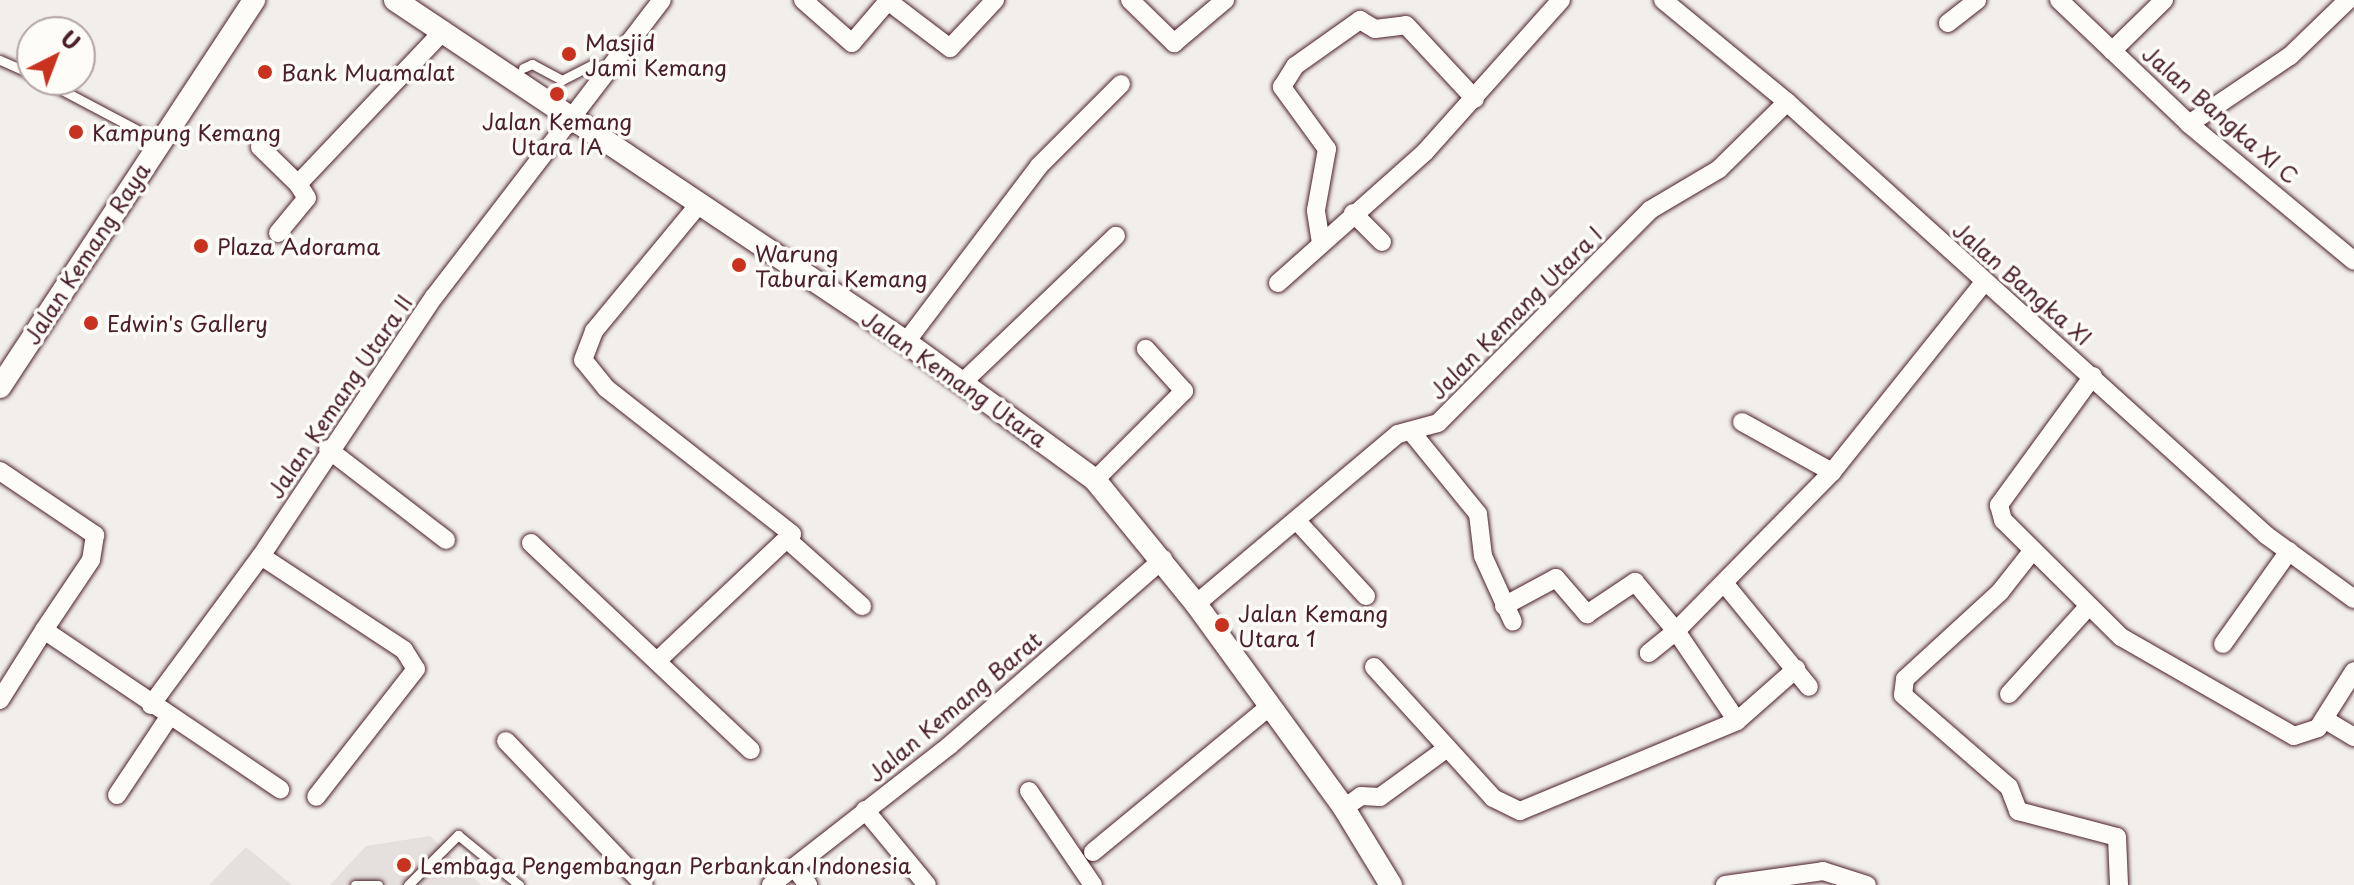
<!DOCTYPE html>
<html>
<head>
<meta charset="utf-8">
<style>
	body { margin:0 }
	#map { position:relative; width:2354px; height:885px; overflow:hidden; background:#f2efeb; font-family:"Playpen Sans",sans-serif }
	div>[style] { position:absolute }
	.built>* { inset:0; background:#e5dfdd }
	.roads { filter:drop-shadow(0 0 2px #4a1f2b) drop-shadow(0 0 2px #4a1f2b) }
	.service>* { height:9px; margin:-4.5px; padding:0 4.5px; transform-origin:4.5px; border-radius:4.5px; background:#fdfcf7 }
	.minor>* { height:18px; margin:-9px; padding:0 9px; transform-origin:9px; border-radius:9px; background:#fdfcf7 }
	.tertiary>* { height:22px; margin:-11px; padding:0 11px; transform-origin:11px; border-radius:11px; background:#fdfcf7 }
	.dots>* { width:22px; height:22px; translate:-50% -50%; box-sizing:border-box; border:4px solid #fdfcf7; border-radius:50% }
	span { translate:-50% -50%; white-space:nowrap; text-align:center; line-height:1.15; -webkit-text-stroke:7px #fdfcf7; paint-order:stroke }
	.poi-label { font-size:22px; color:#4a1f2b }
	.left { translate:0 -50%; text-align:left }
	.street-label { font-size:22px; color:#4a1f2b }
	.north { position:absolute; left:16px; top:16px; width:80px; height:80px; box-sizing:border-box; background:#fdfcf7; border:2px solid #b5a4a5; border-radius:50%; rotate:42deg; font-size:22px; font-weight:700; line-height:32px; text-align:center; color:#4a1f2b }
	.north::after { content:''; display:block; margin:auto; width:28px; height:36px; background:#c8321e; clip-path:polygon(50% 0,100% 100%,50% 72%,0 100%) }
</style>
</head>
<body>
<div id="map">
	<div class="built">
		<i style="clip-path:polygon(430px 836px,481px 885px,330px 885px,366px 846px)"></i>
		<i style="clip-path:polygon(246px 847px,292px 885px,209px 885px)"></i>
	</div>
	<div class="roads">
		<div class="service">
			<i style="left:0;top:60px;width:35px;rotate:24deg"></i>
			<i style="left:523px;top:68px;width:10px;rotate:-24deg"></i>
			<i style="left:532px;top:64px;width:34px;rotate:28deg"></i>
			<i style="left:562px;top:80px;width:34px;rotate:-27deg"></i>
			<i style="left:592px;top:65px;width:14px;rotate:25deg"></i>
			<i style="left:43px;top:80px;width:130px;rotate:27.9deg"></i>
			<i style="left:355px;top:885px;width:23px"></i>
			<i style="left:408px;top:885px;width:71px;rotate:-45deg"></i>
			<i style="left:458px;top:835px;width:79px;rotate:39.3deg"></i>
		</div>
		<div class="minor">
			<i style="left:803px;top:0;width:65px;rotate:41.3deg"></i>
			<i style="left:852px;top:43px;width:55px;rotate:-49.4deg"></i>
			<i style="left:888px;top:1px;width:78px;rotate:37.2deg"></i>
			<i style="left:950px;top:48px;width:66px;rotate:-46.8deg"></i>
			<i style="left:1130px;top:0;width:62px;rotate:44.3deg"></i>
			<i style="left:1174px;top:43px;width:67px;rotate:-40.1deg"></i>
			<i style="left:1663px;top:0;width:161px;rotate:39.4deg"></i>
			<i style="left:1787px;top:102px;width:646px;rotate:42.11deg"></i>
			<i style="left:2266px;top:535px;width:109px;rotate:36deg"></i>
			<i style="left:2059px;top:0;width:180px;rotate:43.6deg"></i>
			<i style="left:2189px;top:124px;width:214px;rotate:39.7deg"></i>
			<i style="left:1948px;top:23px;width:37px;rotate:-38deg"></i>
			<i style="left:2112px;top:51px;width:73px;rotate:-44.4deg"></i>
			<i style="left:2189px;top:124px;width:122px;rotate:-34deg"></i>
			<i style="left:2290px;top:56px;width:81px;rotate:-44deg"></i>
			<i style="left:260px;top:147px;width:53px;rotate:44.2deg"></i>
			<i style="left:1353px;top:213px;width:41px;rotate:45deg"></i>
			<i style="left:278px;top:233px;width:45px;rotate:-50.4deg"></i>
			<i style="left:307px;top:198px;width:17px;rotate:-123deg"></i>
			<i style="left:298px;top:184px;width:212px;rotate:-46.5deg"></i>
			<i style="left:1321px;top:243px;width:33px;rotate:-99deg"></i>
			<i style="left:1316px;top:210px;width:62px;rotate:-79.8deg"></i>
			<i style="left:1327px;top:149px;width:77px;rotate:-126deg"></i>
			<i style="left:1282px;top:87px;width:25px;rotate:-58deg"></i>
			<i style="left:1295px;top:66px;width:80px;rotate:-35.3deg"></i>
			<i style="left:1360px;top:20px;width:17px;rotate:31deg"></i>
			<i style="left:1375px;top:29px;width:31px;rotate:-7deg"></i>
			<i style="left:1406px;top:25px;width:101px;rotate:47deg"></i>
			<i style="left:1278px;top:283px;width:197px;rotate:-41.7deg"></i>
			<i style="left:1425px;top:152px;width:204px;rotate:-48.2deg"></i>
			<i style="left:906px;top:342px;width:221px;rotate:-52.9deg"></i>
			<i style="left:1039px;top:166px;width:116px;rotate:-45deg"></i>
			<i style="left:2093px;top:376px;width:160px;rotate:126.1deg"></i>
			<i style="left:1999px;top:505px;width:16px;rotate:75deg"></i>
			<i style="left:2003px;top:520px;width:166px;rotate:44.8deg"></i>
			<i style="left:2121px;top:637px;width:199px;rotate:29.8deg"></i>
			<i style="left:2294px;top:736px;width:25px;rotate:-18deg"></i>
			<i style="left:2318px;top:728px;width:67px;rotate:-57.7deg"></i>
			<i style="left:962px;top:383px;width:213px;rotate:-43.7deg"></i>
			<i style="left:1742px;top:422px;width:103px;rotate:29.1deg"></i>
			<i style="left:1413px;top:434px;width:103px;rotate:50.9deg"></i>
			<i style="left:1478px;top:514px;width:42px;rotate:83.2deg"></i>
			<i style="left:1483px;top:556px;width:72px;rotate:65.6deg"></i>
			<i style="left:328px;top:449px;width:149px;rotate:37.6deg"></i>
			<i style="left:0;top:471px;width:115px;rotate:34deg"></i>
			<i style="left:95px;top:535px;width:25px;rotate:99deg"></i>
			<i style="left:91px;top:560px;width:84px;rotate:123.9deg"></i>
			<i style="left:44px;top:630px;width:285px;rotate:34deg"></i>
			<i style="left:1095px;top:480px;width:126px;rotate:-45deg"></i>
			<i style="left:1184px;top:391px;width:57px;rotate:-132.1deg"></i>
			<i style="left:1297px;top:521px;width:102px;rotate:47.4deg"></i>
			<i style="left:789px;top:541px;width:98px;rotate:41.7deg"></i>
			<i style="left:531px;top:543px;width:302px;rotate:43.3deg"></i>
			<i style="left:2033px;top:550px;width:53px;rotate:128.2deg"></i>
			<i style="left:2000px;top:592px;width:129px;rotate:137.5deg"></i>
			<i style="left:1905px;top:679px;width:16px;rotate:97deg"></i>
			<i style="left:1903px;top:695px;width:140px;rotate:41deg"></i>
			<i style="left:2009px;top:787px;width:26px;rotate:69deg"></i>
			<i style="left:2018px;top:811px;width:102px;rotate:14.7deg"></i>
			<i style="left:2117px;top:837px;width:48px;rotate:87.6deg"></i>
			<i style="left:261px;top:556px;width:171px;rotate:33.3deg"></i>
			<i style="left:404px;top:650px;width:22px;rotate:58deg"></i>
			<i style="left:416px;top:669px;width:162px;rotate:128deg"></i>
			<i style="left:1724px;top:583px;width:134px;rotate:50.7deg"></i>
			<i style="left:1196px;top:604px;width:264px;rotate:-40.1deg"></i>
			<i style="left:1398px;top:434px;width:41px;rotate:-15.4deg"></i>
			<i style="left:1438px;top:423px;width:301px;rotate:-45.1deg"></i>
			<i style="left:1650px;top:210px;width:80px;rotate:-30.7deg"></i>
			<i style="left:1719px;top:169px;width:95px;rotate:-44.6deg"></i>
			<i style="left:1504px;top:606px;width:59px;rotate:-28.3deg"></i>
			<i style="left:1556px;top:578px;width:48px;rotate:49.3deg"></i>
			<i style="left:1587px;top:614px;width:58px;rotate:-33.7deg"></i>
			<i style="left:1635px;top:582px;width:64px;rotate:50.1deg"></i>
			<i style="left:1676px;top:631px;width:35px;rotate:141deg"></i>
			<i style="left:2223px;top:644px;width:114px;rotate:-54.6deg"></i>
			<i style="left:657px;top:661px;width:185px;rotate:-43.3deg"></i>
			<i style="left:792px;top:534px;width:236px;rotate:-141.9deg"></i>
			<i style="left:606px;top:388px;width:36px;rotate:-129deg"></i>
			<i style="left:583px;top:360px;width:31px;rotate:-69deg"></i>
			<i style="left:594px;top:331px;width:166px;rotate:-50.4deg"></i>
			<i style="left:1374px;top:667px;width:177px;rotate:47.7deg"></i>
			<i style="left:1493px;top:798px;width:30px;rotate:26deg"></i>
			<i style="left:1520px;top:811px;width:235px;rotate:-22.5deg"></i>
			<i style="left:1737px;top:721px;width:79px;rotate:-41.4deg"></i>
			<i style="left:2009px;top:694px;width:118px;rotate:-47.8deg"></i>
			<i style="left:0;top:700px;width:83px;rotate:-57.8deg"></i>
			<i style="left:151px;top:705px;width:185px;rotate:-53.6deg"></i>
			<i style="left:261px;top:556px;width:311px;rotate:-56.3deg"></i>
			<i style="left:434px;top:297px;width:374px;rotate:-52.5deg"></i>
			<i style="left:2324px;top:719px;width:35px;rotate:31deg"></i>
			<i style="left:1737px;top:721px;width:109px;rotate:-124.1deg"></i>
			<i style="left:1676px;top:631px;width:223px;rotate:-45.5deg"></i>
			<i style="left:1832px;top:472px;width:243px;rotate:-51.3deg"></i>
			<i style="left:506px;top:741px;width:199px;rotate:46.2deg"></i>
			<i style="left:1029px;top:791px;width:114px;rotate:55.8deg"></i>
			<i style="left:117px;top:795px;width:94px;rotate:-56.3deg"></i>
			<i style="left:1344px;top:808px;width:21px;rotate:-35deg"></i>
			<i style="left:1361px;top:796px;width:19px;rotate:3deg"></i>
			<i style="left:1380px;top:797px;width:82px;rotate:-36deg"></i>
			<i style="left:865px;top:810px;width:97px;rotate:50.4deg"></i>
			<i style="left:1093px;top:852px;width:228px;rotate:-39.5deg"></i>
			<i style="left:794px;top:867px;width:23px;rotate:52deg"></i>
			<i style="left:771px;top:885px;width:227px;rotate:-38deg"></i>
			<i style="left:950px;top:745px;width:283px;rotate:-41.1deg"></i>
			<i style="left:1725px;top:885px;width:99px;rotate:-8.1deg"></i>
			<i style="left:1823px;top:871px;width:46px;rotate:17.7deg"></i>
		</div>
		<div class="tertiary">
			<i style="left:395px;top:0;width:615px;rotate:33.79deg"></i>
			<i style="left:906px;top:342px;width:234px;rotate:36.1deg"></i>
			<i style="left:1095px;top:480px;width:160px;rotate:50.8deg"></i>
			<i style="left:1196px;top:604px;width:252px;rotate:54deg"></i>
			<i style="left:1344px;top:808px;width:90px;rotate:58.6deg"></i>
			<i style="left:0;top:387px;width:463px;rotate:-56.7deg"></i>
		</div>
	</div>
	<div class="dots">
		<i style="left:569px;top:54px;background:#c8321e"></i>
		<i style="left:265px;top:72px;background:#c8321e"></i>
		<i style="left:557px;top:94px;background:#c8321e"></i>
		<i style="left:76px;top:132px;background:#c8321e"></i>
		<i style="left:201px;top:246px;background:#c8321e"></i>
		<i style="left:739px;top:265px;background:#c8321e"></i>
		<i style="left:91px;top:323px;background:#c8321e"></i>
		<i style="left:1222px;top:625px;background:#c8321e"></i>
		<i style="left:404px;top:865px;background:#c8321e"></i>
	</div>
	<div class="poi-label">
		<span class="left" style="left:585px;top:54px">Masjid<br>Jami Kemang</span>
		<span class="left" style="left:281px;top:72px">Bank Muamalat</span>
		<span style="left:557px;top:133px">Jalan Kemang<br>Utara IA</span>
		<span class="left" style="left:92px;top:132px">Kampung Kemang</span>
		<span class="left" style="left:217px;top:246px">Plaza Adorama</span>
		<span class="left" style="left:755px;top:265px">Warung<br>Taburai Kemang</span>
		<span class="left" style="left:107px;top:323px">Edwin's Gallery</span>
		<span class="left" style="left:1238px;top:625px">Jalan Kemang<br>Utara 1</span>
		<span class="left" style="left:420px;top:865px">Lembaga Pengembangan Perbankan Indonesia</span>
	</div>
	<div class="street-label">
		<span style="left:2221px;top:114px;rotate:41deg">Jalan Bangka XI C</span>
		<span style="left:86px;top:253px;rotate:-57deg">Jalan Kemang Raya</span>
		<span style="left:2023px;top:283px;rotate:41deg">Jalan Bangka XI</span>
		<span style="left:1515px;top:312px;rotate:-45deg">Jalan Kemang Utara I</span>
		<span style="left:955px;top:378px;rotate:35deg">Jalan Kemang Utara</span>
		<span style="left:339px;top:396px;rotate:-56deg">Jalan Kemang Utara II</span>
		<span style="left:954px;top:706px;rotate:-40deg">Jalan Kemang Barat</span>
	</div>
	<div class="north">U</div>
</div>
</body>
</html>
